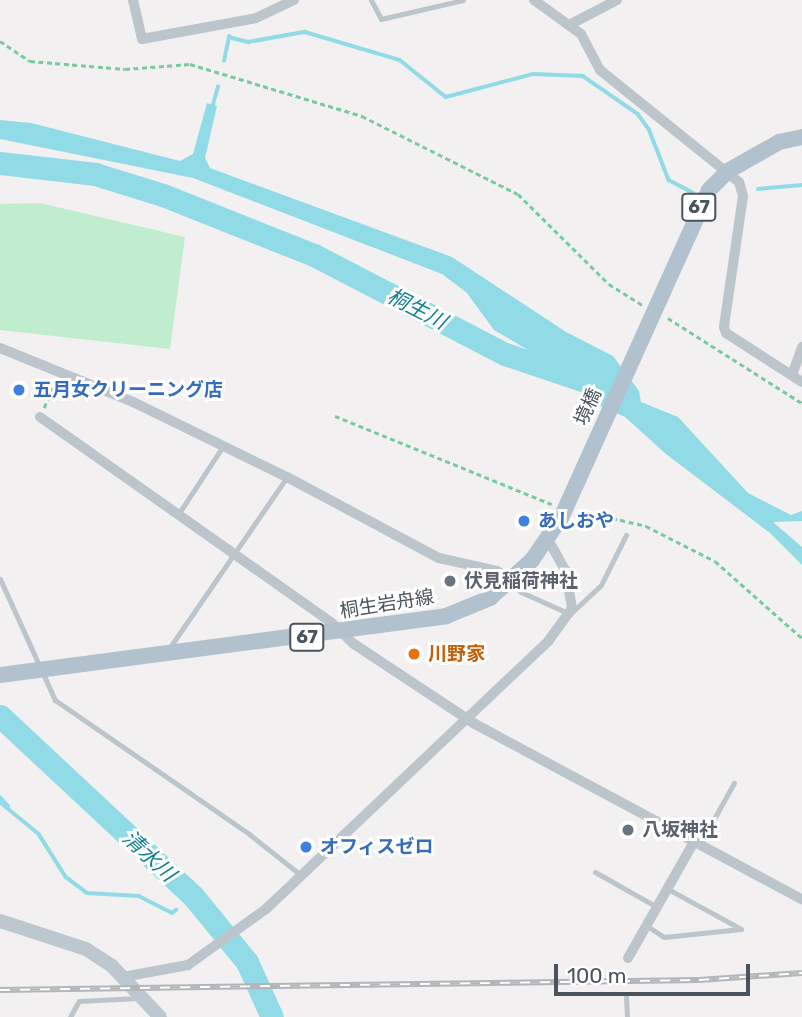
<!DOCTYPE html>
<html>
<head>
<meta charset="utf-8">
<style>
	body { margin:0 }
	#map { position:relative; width:802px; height:1017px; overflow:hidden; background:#f2f0f0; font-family:Rubik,"Noto Sans JP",sans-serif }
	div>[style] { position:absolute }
	.green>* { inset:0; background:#c1edcf }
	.water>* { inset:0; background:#91dbe7 }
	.stream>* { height:3.5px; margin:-1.75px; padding:0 1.75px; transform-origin:1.75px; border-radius:1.75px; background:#91dbe7 }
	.river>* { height:23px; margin:-11.5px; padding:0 11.5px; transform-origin:11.5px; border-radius:11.5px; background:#91dbe7 }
	.path>* { height:2.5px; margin-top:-1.25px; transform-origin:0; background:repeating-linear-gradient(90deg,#7bc99e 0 5px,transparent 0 8.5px) }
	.lane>* { height:5px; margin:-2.5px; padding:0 2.5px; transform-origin:2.5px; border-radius:2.5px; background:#bcc5cc }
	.street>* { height:10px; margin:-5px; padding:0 5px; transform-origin:5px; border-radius:5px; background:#bcc5cc }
	.secondary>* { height:14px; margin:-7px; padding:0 7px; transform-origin:7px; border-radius:7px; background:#bdc7d0 }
	.primary>* { height:16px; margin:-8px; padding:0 8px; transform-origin:8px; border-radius:8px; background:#b1c1cd }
	.rail>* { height:6px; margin-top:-3px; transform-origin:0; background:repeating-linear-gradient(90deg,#fff 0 10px,#b2b6ba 0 20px); box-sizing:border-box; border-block:2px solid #b2b6ba }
	.dots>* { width:19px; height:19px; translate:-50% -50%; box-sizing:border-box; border:4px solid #fff; border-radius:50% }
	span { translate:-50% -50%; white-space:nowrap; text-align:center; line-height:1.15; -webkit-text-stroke:6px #fff; paint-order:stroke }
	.shield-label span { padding:2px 5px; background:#fff; border:2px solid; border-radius:5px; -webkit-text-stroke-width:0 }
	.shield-label { font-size:18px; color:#49545c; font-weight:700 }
	.shop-label { font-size:19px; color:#366cbe; font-weight:700 }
	.left { translate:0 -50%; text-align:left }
	.street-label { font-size:19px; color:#49545c }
	.worship-label { font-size:19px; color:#5b616d; font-weight:700 }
	.food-label { font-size:19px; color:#c56008; font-weight:700 }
	.water-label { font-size:21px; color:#158294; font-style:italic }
	.scale { position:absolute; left:554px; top:964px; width:196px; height:32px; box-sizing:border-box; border:4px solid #49545c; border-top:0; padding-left:9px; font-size:21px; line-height:24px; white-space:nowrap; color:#49545c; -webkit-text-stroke:5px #fff; paint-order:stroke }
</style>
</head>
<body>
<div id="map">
	<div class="green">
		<i style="clip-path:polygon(40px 203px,185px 237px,170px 349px,0 330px,0 204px)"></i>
	</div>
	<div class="water">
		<i style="clip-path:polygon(207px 103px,217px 106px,205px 158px,210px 168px,452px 257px,566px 332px,613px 356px,639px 391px,641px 402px,678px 417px,748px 493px,791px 515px,802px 511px,802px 521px,773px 522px,802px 547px,802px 565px,770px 533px,666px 454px,625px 417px,589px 401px,588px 385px,494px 330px,467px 293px,442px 274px,193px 178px,0 139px,0 120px,31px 123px,180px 161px,193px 154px)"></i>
	</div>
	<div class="stream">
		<i style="left:224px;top:61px;width:25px;rotate:-78deg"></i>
		<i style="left:229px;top:37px;width:20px;rotate:15deg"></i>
		<i style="left:248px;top:42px;width:58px;rotate:-10deg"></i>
		<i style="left:305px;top:32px;width:99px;rotate:16.4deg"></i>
		<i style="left:400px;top:60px;width:59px;rotate:38.8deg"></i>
		<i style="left:446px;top:97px;width:90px;rotate:-14.8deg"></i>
		<i style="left:533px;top:74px;width:50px;rotate:2.3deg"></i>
		<i style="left:583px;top:76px;width:67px;rotate:34.6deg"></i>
		<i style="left:638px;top:114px;width:19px;rotate:54deg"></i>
		<i style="left:649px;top:129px;width:55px;rotate:68.6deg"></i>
		<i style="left:669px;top:180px;width:27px;rotate:28deg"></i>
		<i style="left:212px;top:108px;width:22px;rotate:-74deg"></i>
		<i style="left:758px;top:189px;width:44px;rotate:-5.2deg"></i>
		<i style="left:0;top:797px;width:12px;rotate:48deg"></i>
		<i style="left:0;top:802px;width:50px;rotate:39.4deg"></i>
		<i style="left:39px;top:834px;width:51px;rotate:57.9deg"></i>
		<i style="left:66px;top:877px;width:26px;rotate:37deg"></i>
		<i style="left:87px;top:893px;width:52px;rotate:3.3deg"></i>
		<i style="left:139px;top:896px;width:37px;rotate:27deg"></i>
		<i style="left:172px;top:913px;width:5px;rotate:-37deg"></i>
	</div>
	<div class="river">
		<i style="left:0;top:163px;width:96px;rotate:6.6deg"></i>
		<i style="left:95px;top:174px;width:71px;rotate:17.2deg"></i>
		<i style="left:163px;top:195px;width:162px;rotate:21.7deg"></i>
		<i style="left:314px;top:255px;width:215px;rotate:27.4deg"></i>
		<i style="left:505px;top:354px;width:110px;rotate:18.6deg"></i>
		<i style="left:0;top:716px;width:264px;rotate:43deg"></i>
		<i style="left:193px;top:896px;width:85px;rotate:50.7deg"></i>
		<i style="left:247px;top:962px;width:60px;rotate:65.6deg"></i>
	</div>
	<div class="path">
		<i style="left:0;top:41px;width:36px;rotate:34deg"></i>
		<i style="left:30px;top:61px;width:95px;rotate:4.8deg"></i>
		<i style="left:125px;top:69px;width:65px;rotate:-4.4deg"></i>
		<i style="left:190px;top:64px;width:180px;rotate:16.8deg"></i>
		<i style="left:362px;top:116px;width:174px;rotate:26.6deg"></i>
		<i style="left:518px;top:194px;width:128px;rotate:44.7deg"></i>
		<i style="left:609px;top:284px;width:40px;rotate:32deg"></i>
		<i style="left:668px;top:318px;width:159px;rotate:32.4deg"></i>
		<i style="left:44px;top:408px;width:28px;rotate:-69deg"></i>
		<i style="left:335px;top:416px;width:234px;rotate:22.1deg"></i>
		<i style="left:579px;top:510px;width:69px;rotate:13.4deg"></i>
		<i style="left:646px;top:526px;width:77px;rotate:26.9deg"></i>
		<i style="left:715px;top:561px;width:116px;rotate:41.5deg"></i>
	</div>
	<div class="lane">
		<i style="left:371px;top:0;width:21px;rotate:62deg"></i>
		<i style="left:381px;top:19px;width:84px;rotate:-13deg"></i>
		<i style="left:179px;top:513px;width:80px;rotate:-56.7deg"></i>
		<i style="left:0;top:579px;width:133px;rotate:65.6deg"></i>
		<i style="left:55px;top:700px;width:236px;rotate:34.6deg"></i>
		<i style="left:249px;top:834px;width:68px;rotate:38.4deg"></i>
		<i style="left:511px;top:583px;width:13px;rotate:42deg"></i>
		<i style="left:521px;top:592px;width:54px;rotate:24.2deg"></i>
		<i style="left:570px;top:614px;width:42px;rotate:-43.1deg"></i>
		<i style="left:601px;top:585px;width:56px;rotate:-63.4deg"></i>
		<i style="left:168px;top:650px;width:210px;rotate:-55.5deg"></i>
		<i style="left:700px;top:844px;width:70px;rotate:-60.9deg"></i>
		<i style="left:595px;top:872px;width:71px;rotate:29.4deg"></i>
		<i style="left:647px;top:926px;width:20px;rotate:33deg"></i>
		<i style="left:664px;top:937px;width:77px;rotate:-5.9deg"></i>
		<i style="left:741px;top:929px;width:83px;rotate:-151.3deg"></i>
		<i style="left:626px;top:997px;width:20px;rotate:87deg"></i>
		<i style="left:70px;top:1017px;width:18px;rotate:-61deg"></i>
		<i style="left:79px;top:1001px;width:59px;rotate:-2.9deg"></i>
	</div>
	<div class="street">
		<i style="left:133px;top:0;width:40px;rotate:77deg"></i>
		<i style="left:142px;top:39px;width:116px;rotate:-10.4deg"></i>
		<i style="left:256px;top:18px;width:42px;rotate:-25.3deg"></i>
		<i style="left:534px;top:0;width:58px;rotate:35.9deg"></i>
		<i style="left:581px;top:34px;width:41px;rotate:62.2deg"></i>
		<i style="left:600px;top:70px;width:179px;rotate:38.9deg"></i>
		<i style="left:739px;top:182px;width:15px;rotate:74deg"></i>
		<i style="left:743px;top:196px;width:132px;rotate:98.3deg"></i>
		<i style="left:724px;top:327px;width:6px;rotate:72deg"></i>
		<i style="left:726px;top:333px;width:90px;rotate:32.8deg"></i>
		<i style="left:569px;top:25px;width:54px;rotate:-27.5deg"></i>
		<i style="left:0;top:348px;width:144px;rotate:22.1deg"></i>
		<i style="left:133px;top:402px;width:171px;rotate:26deg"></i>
		<i style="left:287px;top:477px;width:172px;rotate:28.1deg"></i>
		<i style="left:439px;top:558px;width:59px;rotate:12.6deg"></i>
		<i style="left:497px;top:571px;width:15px;rotate:37deg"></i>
		<i style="left:792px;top:375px;width:30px;rotate:-70deg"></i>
		<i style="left:40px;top:417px;width:357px;rotate:35.2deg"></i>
		<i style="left:332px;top:623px;width:30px;rotate:44deg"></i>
		<i style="left:354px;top:644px;width:145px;rotate:33.5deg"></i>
		<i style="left:475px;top:724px;width:371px;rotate:28.2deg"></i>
		<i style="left:628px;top:958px;width:133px;rotate:-60.4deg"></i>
		<i style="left:123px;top:977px;width:66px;rotate:-10.5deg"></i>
		<i style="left:188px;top:965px;width:96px;rotate:-35.7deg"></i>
		<i style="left:266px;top:909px;width:390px;rotate:-43.5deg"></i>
		<i style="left:549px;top:640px;width:39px;rotate:-54deg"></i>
		<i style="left:572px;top:608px;width:39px;rotate:-100deg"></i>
		<i style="left:565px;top:570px;width:35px;rotate:-119deg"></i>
	</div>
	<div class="secondary">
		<i style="left:0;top:921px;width:90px;rotate:18deg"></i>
		<i style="left:86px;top:949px;width:31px;rotate:33deg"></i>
		<i style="left:112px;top:966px;width:70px;rotate:46.7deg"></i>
	</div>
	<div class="primary">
		<i style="left:0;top:675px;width:450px;rotate:-7.5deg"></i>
		<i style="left:446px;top:616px;width:48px;rotate:-22.2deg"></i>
		<i style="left:490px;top:598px;width:57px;rotate:-42.1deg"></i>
		<i style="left:532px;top:560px;width:51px;rotate:-55.4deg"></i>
		<i style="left:561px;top:518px;width:360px;rotate:-65.7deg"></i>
		<i style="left:709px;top:190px;width:27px;rotate:-45deg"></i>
		<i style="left:728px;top:171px;width:59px;rotate:-29.6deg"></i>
		<i style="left:779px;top:142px;width:24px;rotate:-12deg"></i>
	</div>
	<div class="rail">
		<i style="left:0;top:990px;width:699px;rotate:-0.82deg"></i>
		<i style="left:699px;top:980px;width:103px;rotate:-3.9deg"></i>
	</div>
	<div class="dots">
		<i style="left:19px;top:390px;background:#3f7fe0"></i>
		<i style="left:524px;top:521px;background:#3f7fe0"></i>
		<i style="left:450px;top:581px;background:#6b7280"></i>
		<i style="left:414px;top:654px;background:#e8710a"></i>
		<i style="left:628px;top:830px;background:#6b7280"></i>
		<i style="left:306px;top:847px;background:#3f7fe0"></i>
	</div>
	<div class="shield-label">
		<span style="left:699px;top:207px">67</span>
		<span style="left:307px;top:637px">67</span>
	</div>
	<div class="shop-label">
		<span class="left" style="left:33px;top:390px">五月女クリーニング店</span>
		<span class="left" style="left:538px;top:521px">あしおや</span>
		<span class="left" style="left:320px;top:847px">オフィスゼロ</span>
	</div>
	<div class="street-label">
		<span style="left:588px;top:407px;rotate:-66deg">境橋</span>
		<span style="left:387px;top:604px;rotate:-9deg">桐生岩舟線</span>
	</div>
	<div class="worship-label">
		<span class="left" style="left:464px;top:581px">伏見稲荷神社</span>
		<span class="left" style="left:642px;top:830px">八坂神社</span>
	</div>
	<div class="food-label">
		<span class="left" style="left:428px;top:654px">川野家</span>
	</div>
	<div class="water-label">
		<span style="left:417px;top:309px;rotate:27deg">桐生川</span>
		<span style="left:149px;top:856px;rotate:43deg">清水川</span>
	</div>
	<div class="scale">100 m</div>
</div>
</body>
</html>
